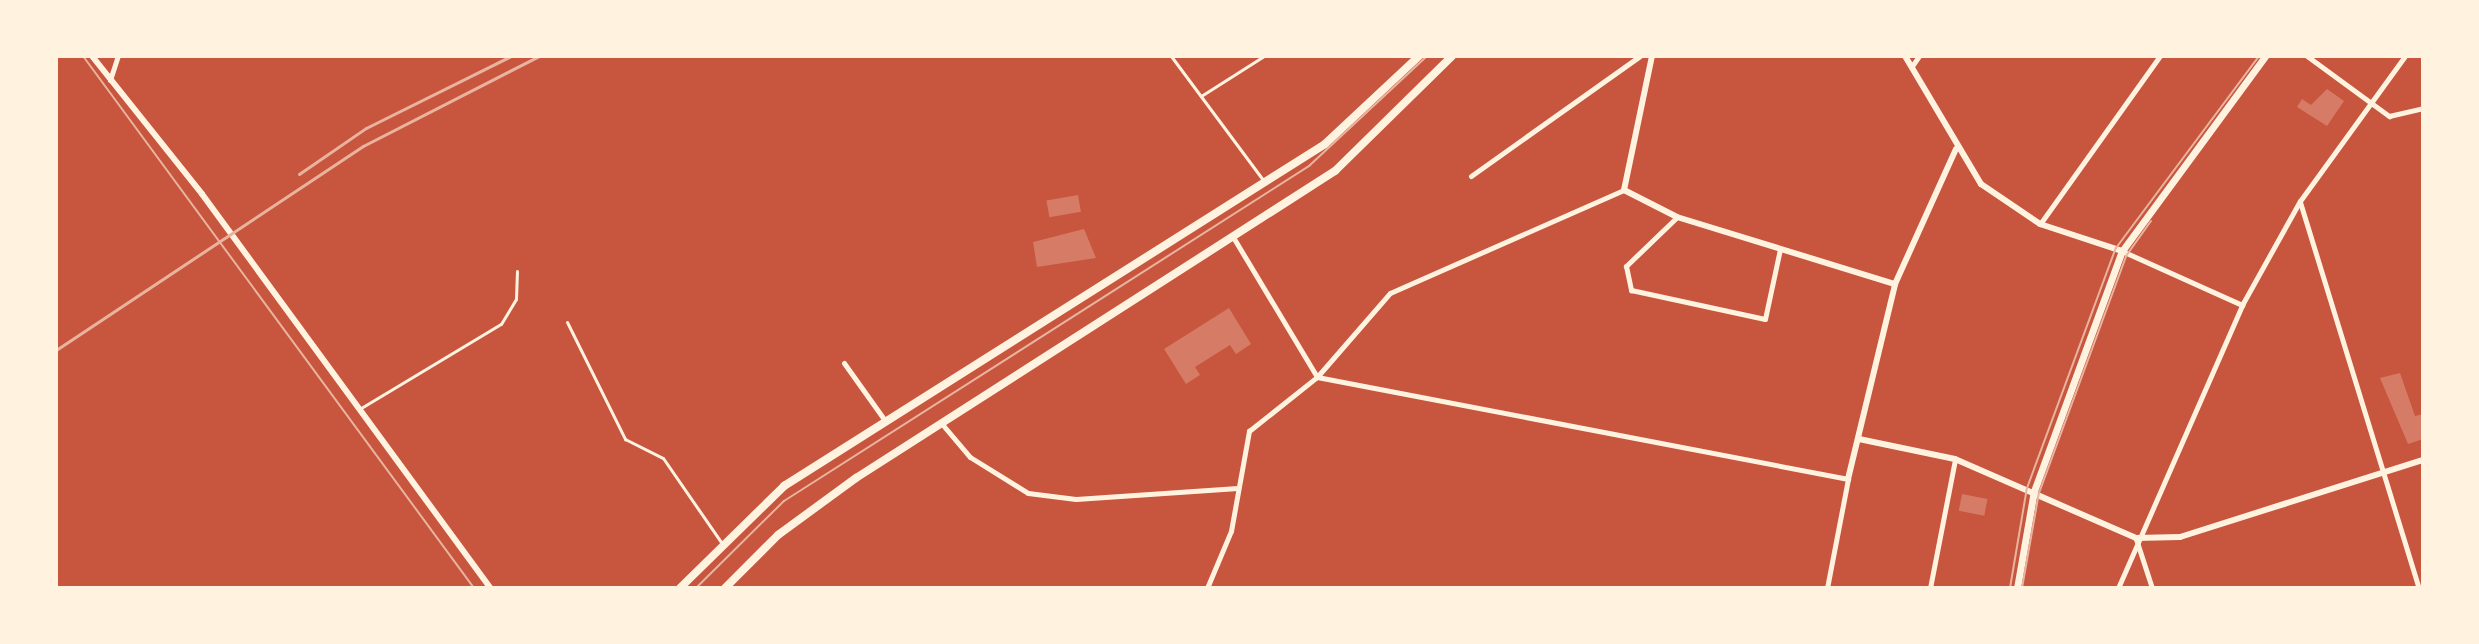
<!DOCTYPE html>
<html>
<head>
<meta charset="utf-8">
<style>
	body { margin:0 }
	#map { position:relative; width:2479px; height:644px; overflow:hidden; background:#c8553d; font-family:"Fira Sans Condensed",sans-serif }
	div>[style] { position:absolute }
	.building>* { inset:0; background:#d67c66; transform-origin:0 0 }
	.service>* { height:3px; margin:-1.5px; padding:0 1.5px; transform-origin:1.5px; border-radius:1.5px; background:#fff3e0 }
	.minor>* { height:5px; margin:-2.5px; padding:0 2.5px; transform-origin:2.5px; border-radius:2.5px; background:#fff3e0 }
	.tertiary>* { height:6px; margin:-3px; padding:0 3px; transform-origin:3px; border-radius:3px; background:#fff3e0 }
	.secondary>* { height:7px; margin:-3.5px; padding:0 3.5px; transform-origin:3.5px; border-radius:3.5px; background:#fff3e0 }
	.primary>* { height:8px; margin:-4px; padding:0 4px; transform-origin:4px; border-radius:4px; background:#fff3e0 }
	.tram>* { height:2px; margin:-1px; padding:0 1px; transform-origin:1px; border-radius:1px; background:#e9b49f }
	.rail>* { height:3px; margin:-1.5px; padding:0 1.5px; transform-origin:1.5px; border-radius:1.5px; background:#e9b49f }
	span { translate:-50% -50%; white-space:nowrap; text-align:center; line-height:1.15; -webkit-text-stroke:7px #fff3e0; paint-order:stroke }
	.frame { position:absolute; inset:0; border:58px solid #fff3e0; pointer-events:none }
</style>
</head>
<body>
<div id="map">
	<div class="building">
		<i style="clip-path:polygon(2327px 89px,2344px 101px,2327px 126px,2297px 107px,2302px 99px,2311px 105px)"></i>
		<i style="left:1078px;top:195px;width:17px;height:32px;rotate:80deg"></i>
		<i style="clip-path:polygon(1084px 229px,1096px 258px,1037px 267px,1033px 242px)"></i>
		<i style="clip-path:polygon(1229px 308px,1251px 344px,1236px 354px,1230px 345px,1195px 367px,1200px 375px,1186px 384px,1164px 349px)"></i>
		<i style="clip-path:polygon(2400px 373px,2415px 416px,2423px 414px,2423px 439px,2408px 444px,2380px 378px)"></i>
		<i style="left:1962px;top:494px;width:26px;height:17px;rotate:11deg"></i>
	</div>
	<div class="service">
		<i style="left:1171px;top:56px;width:156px;rotate:53.4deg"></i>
		<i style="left:1201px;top:96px;width:75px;rotate:-32.4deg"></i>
		<i style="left:567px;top:322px;width:131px;rotate:63.6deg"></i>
		<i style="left:625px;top:439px;width:42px;rotate:26.6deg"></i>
		<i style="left:663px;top:458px;width:102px;rotate:55.4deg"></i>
		<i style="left:361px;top:408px;width:163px;rotate:-31deg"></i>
		<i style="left:501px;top:324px;width:29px;rotate:-59deg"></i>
		<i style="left:516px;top:299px;width:28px;rotate:-88deg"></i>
	</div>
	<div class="minor">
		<i style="left:2307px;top:56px;width:102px;rotate:36.2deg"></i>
		<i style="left:2389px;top:116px;width:35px;rotate:-13deg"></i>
		<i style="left:1912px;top:66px;width:12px;rotate:-55deg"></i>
		<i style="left:110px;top:80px;width:25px;rotate:-72deg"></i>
		<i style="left:1471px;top:176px;width:207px;rotate:-35.4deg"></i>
		<i style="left:2300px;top:202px;width:404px;rotate:72.9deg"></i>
		<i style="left:1677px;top:217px;width:71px;rotate:136.1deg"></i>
		<i style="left:1626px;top:266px;width:25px;rotate:78deg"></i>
		<i style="left:1631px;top:290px;width:137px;rotate:12.2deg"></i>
		<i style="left:1765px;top:319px;width:72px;rotate:-77.9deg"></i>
		<i style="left:2040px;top:224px;width:206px;rotate:-54.5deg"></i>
		<i style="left:1233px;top:237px;width:163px;rotate:59deg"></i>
		<i style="left:1317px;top:377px;width:541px;rotate:10.87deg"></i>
		<i style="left:1848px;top:479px;width:111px;rotate:100.9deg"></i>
		<i style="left:2122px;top:251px;width:132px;rotate:24.2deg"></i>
		<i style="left:844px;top:363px;width:69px;rotate:54.5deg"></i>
		<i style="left:942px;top:424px;width:43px;rotate:49.7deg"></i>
		<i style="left:970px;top:457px;width:68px;rotate:31.8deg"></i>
		<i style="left:1028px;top:493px;width:48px;rotate:7.1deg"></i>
		<i style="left:1076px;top:499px;width:162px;rotate:-3.9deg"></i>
		<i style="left:2136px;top:539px;width:52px;rotate:71.9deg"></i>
		<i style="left:1207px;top:588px;width:62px;rotate:-67.2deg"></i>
		<i style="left:1231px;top:531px;width:102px;rotate:-79.8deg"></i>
		<i style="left:1249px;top:431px;width:87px;rotate:-38.5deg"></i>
		<i style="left:1317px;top:377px;width:111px;rotate:-49deg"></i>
		<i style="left:1390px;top:293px;width:256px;rotate:-23.8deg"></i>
		<i style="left:1930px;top:588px;width:131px;rotate:-79deg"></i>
		<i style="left:2118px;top:588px;width:309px;rotate:-66.3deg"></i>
		<i style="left:2242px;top:305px;width:119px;rotate:-60.9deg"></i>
		<i style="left:2300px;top:201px;width:179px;rotate:-54.1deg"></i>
	</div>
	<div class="tertiary">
		<i style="left:92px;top:56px;width:176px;rotate:51.4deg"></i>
		<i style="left:202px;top:194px;width:488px;rotate:53.8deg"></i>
		<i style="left:1652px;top:56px;width:137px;rotate:101.8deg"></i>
		<i style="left:1624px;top:190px;width:59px;rotate:27deg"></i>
		<i style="left:1677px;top:217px;width:228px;rotate:17.1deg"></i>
		<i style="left:1905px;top:56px;width:149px;rotate:59.3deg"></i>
		<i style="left:1981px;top:184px;width:71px;rotate:34.1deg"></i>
		<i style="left:2040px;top:224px;width:86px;rotate:18.2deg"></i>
		<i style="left:1859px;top:439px;width:98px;rotate:11.8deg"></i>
		<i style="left:1955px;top:459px;width:197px;rotate:23.6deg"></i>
		<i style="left:2136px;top:538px;width:44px;rotate:-1.3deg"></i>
		<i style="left:2180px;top:537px;width:255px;rotate:-17.6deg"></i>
		<i style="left:1848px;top:479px;width:201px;rotate:-76.4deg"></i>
		<i style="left:1895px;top:284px;width:148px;rotate:-65.7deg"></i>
	</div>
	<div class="secondary">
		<i style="left:2017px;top:588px;width:98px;rotate:-80.1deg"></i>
		<i style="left:2034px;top:491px;width:256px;rotate:-69.9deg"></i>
		<i style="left:2122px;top:251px;width:242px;rotate:-53.7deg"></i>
	</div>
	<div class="primary">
		<i style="left:680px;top:588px;width:146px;rotate:-44.4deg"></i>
		<i style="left:784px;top:486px;width:640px;rotate:-32.3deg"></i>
		<i style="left:1325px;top:144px;width:129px;rotate:-43.1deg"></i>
		<i style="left:725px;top:588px;width:75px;rotate:-45deg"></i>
		<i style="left:778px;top:535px;width:97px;rotate:-36.2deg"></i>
		<i style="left:856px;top:478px;width:569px;rotate:-32.66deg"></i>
		<i style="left:1335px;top:171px;width:164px;rotate:-44.5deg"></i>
	</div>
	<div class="tram">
		<i style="left:83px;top:56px;width:660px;rotate:53.69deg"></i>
		<i style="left:696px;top:588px;width:124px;rotate:-44.7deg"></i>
		<i style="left:784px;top:501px;width:623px;rotate:-32.54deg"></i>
		<i style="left:1309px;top:166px;width:161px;rotate:-43deg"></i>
		<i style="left:2010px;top:588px;width:101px;rotate:-80.4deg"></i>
		<i style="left:2027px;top:488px;width:256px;rotate:-69.7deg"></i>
		<i style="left:2116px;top:248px;width:239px;rotate:-53.3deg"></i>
		<i style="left:2022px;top:588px;width:97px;rotate:-79.9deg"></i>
		<i style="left:2039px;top:493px;width:252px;rotate:-69.8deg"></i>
		<i style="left:2126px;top:256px;width:43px;rotate:-54.5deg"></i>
	</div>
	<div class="rail">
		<i style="left:299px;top:174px;width:81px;rotate:-34.5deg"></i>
		<i style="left:366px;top:128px;width:162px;rotate:-26.4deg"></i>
		<i style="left:56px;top:350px;width:369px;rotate:-33.6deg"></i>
		<i style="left:363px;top:146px;width:198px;rotate:-27.1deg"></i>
	</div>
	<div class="frame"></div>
</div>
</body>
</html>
